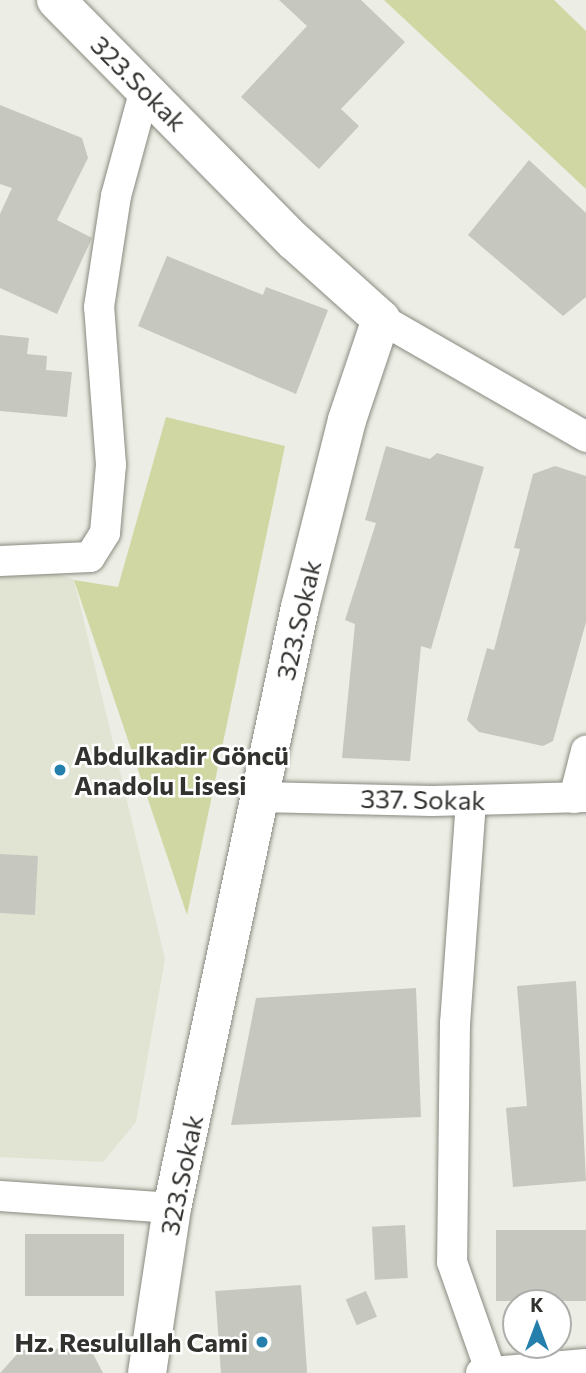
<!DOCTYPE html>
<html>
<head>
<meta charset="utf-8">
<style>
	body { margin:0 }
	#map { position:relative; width:586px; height:1373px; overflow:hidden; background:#ecede4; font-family:Commissioner,sans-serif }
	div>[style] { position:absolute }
	.built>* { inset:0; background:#e1e4d3 }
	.green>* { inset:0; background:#d1d7a3 }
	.building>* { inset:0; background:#c6c7be; transform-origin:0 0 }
	.roads { filter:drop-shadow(0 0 2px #898a81) drop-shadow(0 0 2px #898a81) }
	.street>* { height:30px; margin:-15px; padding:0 15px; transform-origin:15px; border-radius:15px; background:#fff }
	.secondary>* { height:38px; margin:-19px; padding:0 19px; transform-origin:19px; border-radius:19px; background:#fff }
	.dots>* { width:19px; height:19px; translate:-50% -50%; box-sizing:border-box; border:4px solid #fff; border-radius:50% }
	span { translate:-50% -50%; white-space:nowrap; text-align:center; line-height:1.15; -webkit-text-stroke:5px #fff; paint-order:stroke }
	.street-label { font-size:26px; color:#32332f }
	.poi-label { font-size:26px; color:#32332f; font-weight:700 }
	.left { translate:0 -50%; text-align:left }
	.right { translate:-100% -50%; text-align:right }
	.north { position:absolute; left:502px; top:1289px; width:70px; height:70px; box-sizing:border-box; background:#fff; border:2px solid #adadac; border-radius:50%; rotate:0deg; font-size:19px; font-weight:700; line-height:28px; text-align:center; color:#32332f }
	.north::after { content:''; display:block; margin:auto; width:24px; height:32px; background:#247fad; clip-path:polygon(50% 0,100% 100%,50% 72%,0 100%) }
</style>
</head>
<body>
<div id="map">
	<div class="built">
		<i style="clip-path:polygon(51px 570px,74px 580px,165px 959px,136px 1122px,103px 1162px,0 1157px,0 571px)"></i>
	</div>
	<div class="green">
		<i style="clip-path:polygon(384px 0,554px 0,586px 31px,586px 189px)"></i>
		<i style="clip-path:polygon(166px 417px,285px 446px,187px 915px,74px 580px,118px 587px)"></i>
	</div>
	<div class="building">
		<i style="clip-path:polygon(279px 0,361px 0,405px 42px,341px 109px,359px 126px,319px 169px,241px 97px,307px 26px)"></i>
		<i style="clip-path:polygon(0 105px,82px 138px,88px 158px,57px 220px,92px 238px,57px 314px,0 288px,0 214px,12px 188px,0 184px)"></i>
		<i style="clip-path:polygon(529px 160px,586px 213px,586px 297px,563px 316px,468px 235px)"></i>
		<i style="clip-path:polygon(167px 256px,263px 295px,266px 287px,328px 310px,296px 394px,138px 326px)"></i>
		<i style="clip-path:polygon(0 335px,29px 338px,27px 354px,47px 356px,46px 370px,72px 372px,67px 417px,0 411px)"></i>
		<i style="clip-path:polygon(386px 446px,430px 459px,437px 453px,484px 467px,431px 649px,421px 646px,410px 761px,342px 758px,355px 624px,345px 620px,376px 523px,365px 520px)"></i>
		<i style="clip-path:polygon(555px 466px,586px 476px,586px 622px,553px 741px,543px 746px,479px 732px,467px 720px,487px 648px,494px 650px,520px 549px,514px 548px,533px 474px)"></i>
		<i style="left:0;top:854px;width:38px;height:59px;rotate:3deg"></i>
		<i style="clip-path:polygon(576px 981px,586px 1181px,513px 1187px,506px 1108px,527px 1106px,517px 986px)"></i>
		<i style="clip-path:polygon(416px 988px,421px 1117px,231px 1125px,256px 998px)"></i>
		<i style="left:405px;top:1225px;width:53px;height:33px;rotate:87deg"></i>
		<i style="left:586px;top:1230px;width:71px;height:90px;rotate:90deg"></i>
		<i style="left:25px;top:1234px;width:99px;height:62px"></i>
		<i style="left:301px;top:1285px;width:88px;height:86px;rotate:86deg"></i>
		<i style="left:366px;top:1291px;width:28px;height:22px;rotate:67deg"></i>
		<i style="clip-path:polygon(90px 1348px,103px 1373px,0 1373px,21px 1350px)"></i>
	</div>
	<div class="roads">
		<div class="street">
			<i style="left:381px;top:319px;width:237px;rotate:29.9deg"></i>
			<i style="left:0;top:561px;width:90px;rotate:-2.5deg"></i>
			<i style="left:90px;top:557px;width:28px;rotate:-58deg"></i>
			<i style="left:105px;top:533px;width:68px;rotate:-85deg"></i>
			<i style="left:111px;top:465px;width:158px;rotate:-94.3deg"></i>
			<i style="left:99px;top:307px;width:112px;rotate:-81.3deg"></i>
			<i style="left:116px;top:196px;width:111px;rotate:-74.8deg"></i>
			<i style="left:259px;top:797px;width:173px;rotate:1.3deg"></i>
			<i style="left:432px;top:801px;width:154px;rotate:-1.5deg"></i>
			<i style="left:574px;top:798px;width:49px;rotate:-75.7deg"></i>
			<i style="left:471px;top:801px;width:223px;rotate:94.1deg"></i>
			<i style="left:455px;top:1023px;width:239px;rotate:90.7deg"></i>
			<i style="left:452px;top:1262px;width:118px;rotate:70.6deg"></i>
			<i style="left:0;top:1196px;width:172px;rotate:4deg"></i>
			<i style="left:481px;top:1373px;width:105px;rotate:-4.9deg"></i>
		</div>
		<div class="secondary">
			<i style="left:56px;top:0;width:339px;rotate:45.4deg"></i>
			<i style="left:294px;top:241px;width:117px;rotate:41.9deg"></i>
			<i style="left:381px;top:319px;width:107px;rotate:108.6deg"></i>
			<i style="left:347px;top:420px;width:193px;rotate:104.1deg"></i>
			<i style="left:300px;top:607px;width:614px;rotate:102.02deg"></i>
			<i style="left:172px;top:1208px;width:167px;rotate:98.6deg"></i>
		</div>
	</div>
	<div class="dots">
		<i style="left:60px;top:770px;background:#247fad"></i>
		<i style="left:262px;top:1342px;background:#247fad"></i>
	</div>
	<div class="street-label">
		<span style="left:139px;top:83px;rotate:45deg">323.Sokak</span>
		<span style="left:298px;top:620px;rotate:-77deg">323.Sokak</span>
		<span style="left:423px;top:799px;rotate:1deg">337. Sokak</span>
		<span style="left:181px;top:1175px;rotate:-78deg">323.Sokak</span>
	</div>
	<div class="poi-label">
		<span class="left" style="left:74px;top:770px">Abdulkadir Göncü<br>Anadolu Lisesi</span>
		<span class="right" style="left:248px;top:1342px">Hz. Resulullah Cami</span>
	</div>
	<div class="north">K</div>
</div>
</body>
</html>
